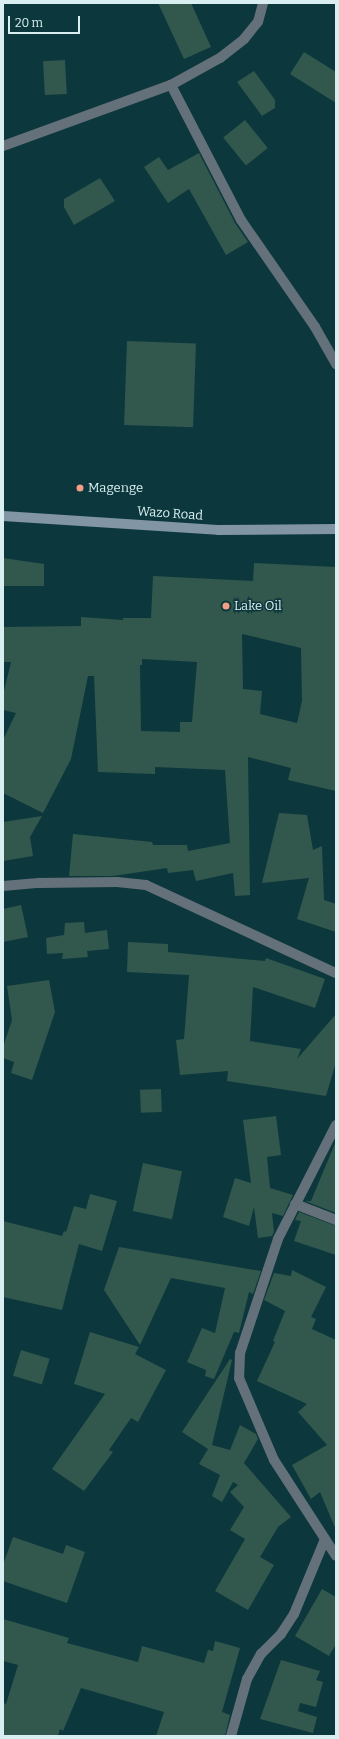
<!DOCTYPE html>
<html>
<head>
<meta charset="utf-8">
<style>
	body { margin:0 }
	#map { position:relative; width:339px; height:1739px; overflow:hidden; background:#0c383d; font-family:Bitter,serif }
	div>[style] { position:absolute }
	.building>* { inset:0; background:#32574c; transform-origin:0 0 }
	.street>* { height:10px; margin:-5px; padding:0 5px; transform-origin:5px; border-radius:5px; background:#65717a }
	.secondary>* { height:10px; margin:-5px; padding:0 5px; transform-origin:5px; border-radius:5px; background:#8195a4 }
	.dots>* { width:11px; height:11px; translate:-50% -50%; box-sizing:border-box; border:2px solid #0c383d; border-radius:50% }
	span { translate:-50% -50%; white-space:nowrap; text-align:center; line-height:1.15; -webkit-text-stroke:3px #0c383d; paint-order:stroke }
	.poi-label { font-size:13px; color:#d9eef1 }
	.left { translate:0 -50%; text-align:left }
	.street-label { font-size:13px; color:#d9eef1 }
	.frame { position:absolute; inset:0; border:4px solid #d9eef1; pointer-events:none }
	.scale { position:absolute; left:8px; top:16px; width:72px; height:18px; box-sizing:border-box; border:2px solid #d9eef1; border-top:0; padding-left:5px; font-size:12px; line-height:14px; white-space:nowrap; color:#d9eef1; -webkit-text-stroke:3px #0c383d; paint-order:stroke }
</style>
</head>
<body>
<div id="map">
	<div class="building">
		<i style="clip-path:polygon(158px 3px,191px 3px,211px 47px,184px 59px)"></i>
		<i style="clip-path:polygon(304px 52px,336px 72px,336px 103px,290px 74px)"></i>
		<i style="left:65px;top:60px;width:34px;height:22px;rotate:87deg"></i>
		<i style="clip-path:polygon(254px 71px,275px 100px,275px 108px,262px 116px,237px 82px)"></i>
		<i style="left:245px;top:120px;width:36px;height:28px;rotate:51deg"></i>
		<i style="clip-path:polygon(199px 153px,235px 223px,248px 242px,226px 255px,189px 189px,168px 203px,144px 167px,159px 157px,168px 170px)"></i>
		<i style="clip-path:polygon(100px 178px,115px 201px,74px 225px,64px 207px,64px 199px)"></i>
		<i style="left:127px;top:341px;width:69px;height:84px;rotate:2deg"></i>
		<i style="clip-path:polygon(3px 558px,44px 564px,44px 586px,3px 586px)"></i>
		<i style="clip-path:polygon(evenodd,254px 563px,336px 567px,336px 791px,288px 780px,291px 768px,248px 757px,250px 895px,235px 896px,233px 873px,196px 881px,193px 870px,168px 873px,167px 868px,113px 876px,69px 876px,73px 834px,152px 842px,153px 845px,187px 845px,188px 851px,230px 843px,225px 770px,155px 767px,155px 774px,98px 772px,94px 676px,88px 676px,71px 759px,43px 813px,3px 793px,3px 740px,16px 713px,3px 710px,3px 695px,11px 662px,3px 662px,3px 627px,81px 626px,81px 617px,123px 620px,123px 618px,151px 618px,153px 576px,253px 581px,254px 563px,242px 634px,301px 648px,302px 701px,297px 723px,260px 714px,262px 691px,243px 689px,242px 634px,254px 563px,142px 659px,197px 662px,192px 722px,180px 722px,180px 732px,141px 731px,140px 665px,142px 665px,142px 659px)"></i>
		<i style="clip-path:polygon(279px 813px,307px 815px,313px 850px,322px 846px,324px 900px,336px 904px,336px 932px,297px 919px,309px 878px,262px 883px)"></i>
		<i style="clip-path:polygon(42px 816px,30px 837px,33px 856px,3px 861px,3px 822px)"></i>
		<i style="clip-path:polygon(21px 905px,28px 937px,3px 942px,3px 909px)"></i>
		<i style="clip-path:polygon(84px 922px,85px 933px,107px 930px,109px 949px,87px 951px,88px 957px,62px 959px,63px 953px,47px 954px,46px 938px,64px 935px,65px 923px)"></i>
		<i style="clip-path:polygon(128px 942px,168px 944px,168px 952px,265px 961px,266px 958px,325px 979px,315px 1008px,253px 987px,250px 1041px,301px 1049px,297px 1059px,336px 1014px,336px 1062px,326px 1096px,227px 1081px,228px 1071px,180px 1075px,176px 1040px,184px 1039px,189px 975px,127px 972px)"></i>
		<i style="clip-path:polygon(49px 980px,55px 1012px,32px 1080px,11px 1073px,14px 1062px,3px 1058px,3px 1047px,12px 1020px,7px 986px)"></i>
		<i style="left:161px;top:1089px;width:23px;height:21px;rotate:88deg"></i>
		<i style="clip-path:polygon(276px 1116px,281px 1155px,267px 1157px,270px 1188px,293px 1195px,283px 1216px,272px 1213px,274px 1232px,272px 1236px,258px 1238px,254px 1207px,249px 1226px,223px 1217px,235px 1178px,251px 1183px,243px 1120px)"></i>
		<i style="clip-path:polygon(336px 1141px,336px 1213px,305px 1201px,311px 1201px)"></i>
		<i style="left:143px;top:1163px;width:40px;height:49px;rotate:12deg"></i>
		<i style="clip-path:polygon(90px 1194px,117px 1201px,102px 1251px,79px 1244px,62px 1310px,3px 1297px,3px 1221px,62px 1236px,64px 1231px,66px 1232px,74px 1206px,86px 1209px)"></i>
		<i style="clip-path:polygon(299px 1212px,336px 1226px,336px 1255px,294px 1241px,301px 1221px,295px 1220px)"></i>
		<i style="clip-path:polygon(119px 1247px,261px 1271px,253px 1294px,249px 1292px,239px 1333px,234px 1332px,214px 1379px,205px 1376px,206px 1370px,187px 1362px,202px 1328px,215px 1333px,225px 1288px,171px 1278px,140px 1345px,104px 1290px)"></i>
		<i style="clip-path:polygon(292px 1270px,326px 1287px,311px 1317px,316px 1319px,312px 1329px,336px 1340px,336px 1530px,320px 1492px,311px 1499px,292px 1465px,327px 1445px,298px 1412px,307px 1404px,257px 1381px,275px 1342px,273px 1341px,285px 1311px,264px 1300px,274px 1273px,291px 1276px)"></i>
		<i style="clip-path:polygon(90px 1332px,139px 1347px,135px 1354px,166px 1370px,138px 1422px,131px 1418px,109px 1450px,113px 1452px,84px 1491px,52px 1469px,105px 1394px,74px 1384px)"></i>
		<i style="left:21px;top:1350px;width:30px;height:27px;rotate:17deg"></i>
		<i style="clip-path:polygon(230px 1359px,232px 1360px,212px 1445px,230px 1450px,240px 1425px,256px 1434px,258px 1439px,244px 1463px,291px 1517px,278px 1527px,260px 1557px,274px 1565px,248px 1610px,215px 1591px,245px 1539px,230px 1530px,244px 1507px,230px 1492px,238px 1485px,233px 1482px,222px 1502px,212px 1496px,220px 1475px,199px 1464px,208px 1449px,182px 1432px)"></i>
		<i style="clip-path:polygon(13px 1537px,63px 1554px,66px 1545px,85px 1552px,67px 1603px,3px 1581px,3px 1565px)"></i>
		<i style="clip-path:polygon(322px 1589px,336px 1597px,336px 1644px,329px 1656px,295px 1636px)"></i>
		<i style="clip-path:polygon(3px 1619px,69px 1638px,67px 1643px,138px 1662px,142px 1646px,204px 1663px,208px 1650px,213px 1651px,215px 1641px,240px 1648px,222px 1712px,230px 1715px,225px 1736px,156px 1736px,164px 1712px,81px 1688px,63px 1731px,60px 1729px,58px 1736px,3px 1736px,3px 1703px,6px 1704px,18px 1665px,3px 1661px)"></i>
		<i style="clip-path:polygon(281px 1660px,320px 1671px,316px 1680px,323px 1682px,316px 1707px,300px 1703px,298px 1711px,317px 1717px,313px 1733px,260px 1719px)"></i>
	</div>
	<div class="street">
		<i style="left:171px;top:85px;width:152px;rotate:62.6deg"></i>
		<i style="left:241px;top:220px;width:130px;rotate:55.3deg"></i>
		<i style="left:315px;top:327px;width:43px;rotate:60.4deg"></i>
		<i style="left:3px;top:146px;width:179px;rotate:-20deg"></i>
		<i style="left:171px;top:85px;width:56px;rotate:-28.9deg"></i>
		<i style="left:220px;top:58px;width:31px;rotate:-38deg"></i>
		<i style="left:244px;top:39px;width:22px;rotate:-51deg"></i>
		<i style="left:258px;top:22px;width:20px;rotate:-75deg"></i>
		<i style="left:3px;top:886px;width:36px;rotate:-5deg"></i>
		<i style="left:39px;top:883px;width:78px;rotate:-0.7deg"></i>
		<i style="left:117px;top:882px;width:29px;rotate:6deg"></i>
		<i style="left:146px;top:885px;width:209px;rotate:24.9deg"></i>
		<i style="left:336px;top:1125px;width:128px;rotate:117deg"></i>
		<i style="left:278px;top:1239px;width:120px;rotate:108.4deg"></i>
		<i style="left:240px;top:1353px;width:25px;rotate:92deg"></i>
		<i style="left:239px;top:1378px;width:89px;rotate:66.9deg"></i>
		<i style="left:274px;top:1460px;width:114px;rotate:57.1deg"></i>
		<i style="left:295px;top:1204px;width:44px;rotate:21.3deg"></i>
		<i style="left:231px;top:1736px;width:59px;rotate:-74.3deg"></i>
		<i style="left:247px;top:1679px;width:29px;rotate:-61deg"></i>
		<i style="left:261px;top:1654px;width:28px;rotate:-45deg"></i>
		<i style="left:281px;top:1634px;width:24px;rotate:-57deg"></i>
		<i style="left:294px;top:1614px;width:81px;rotate:-67.5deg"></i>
	</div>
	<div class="secondary">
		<i style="left:3px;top:516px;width:215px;rotate:3.7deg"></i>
		<i style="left:218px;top:530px;width:118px;rotate:-0.5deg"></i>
	</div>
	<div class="dots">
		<i style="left:80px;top:488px;background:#f39f86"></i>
		<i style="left:226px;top:606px;background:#f39f86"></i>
	</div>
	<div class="poi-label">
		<span class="left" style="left:88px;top:488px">Magenge</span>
		<span class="left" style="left:234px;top:606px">Lake Oil</span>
	</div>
	<div class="street-label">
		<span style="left:170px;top:514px;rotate:4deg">Wazo Road</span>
	</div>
	<div class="frame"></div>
	<div class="scale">20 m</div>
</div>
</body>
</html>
